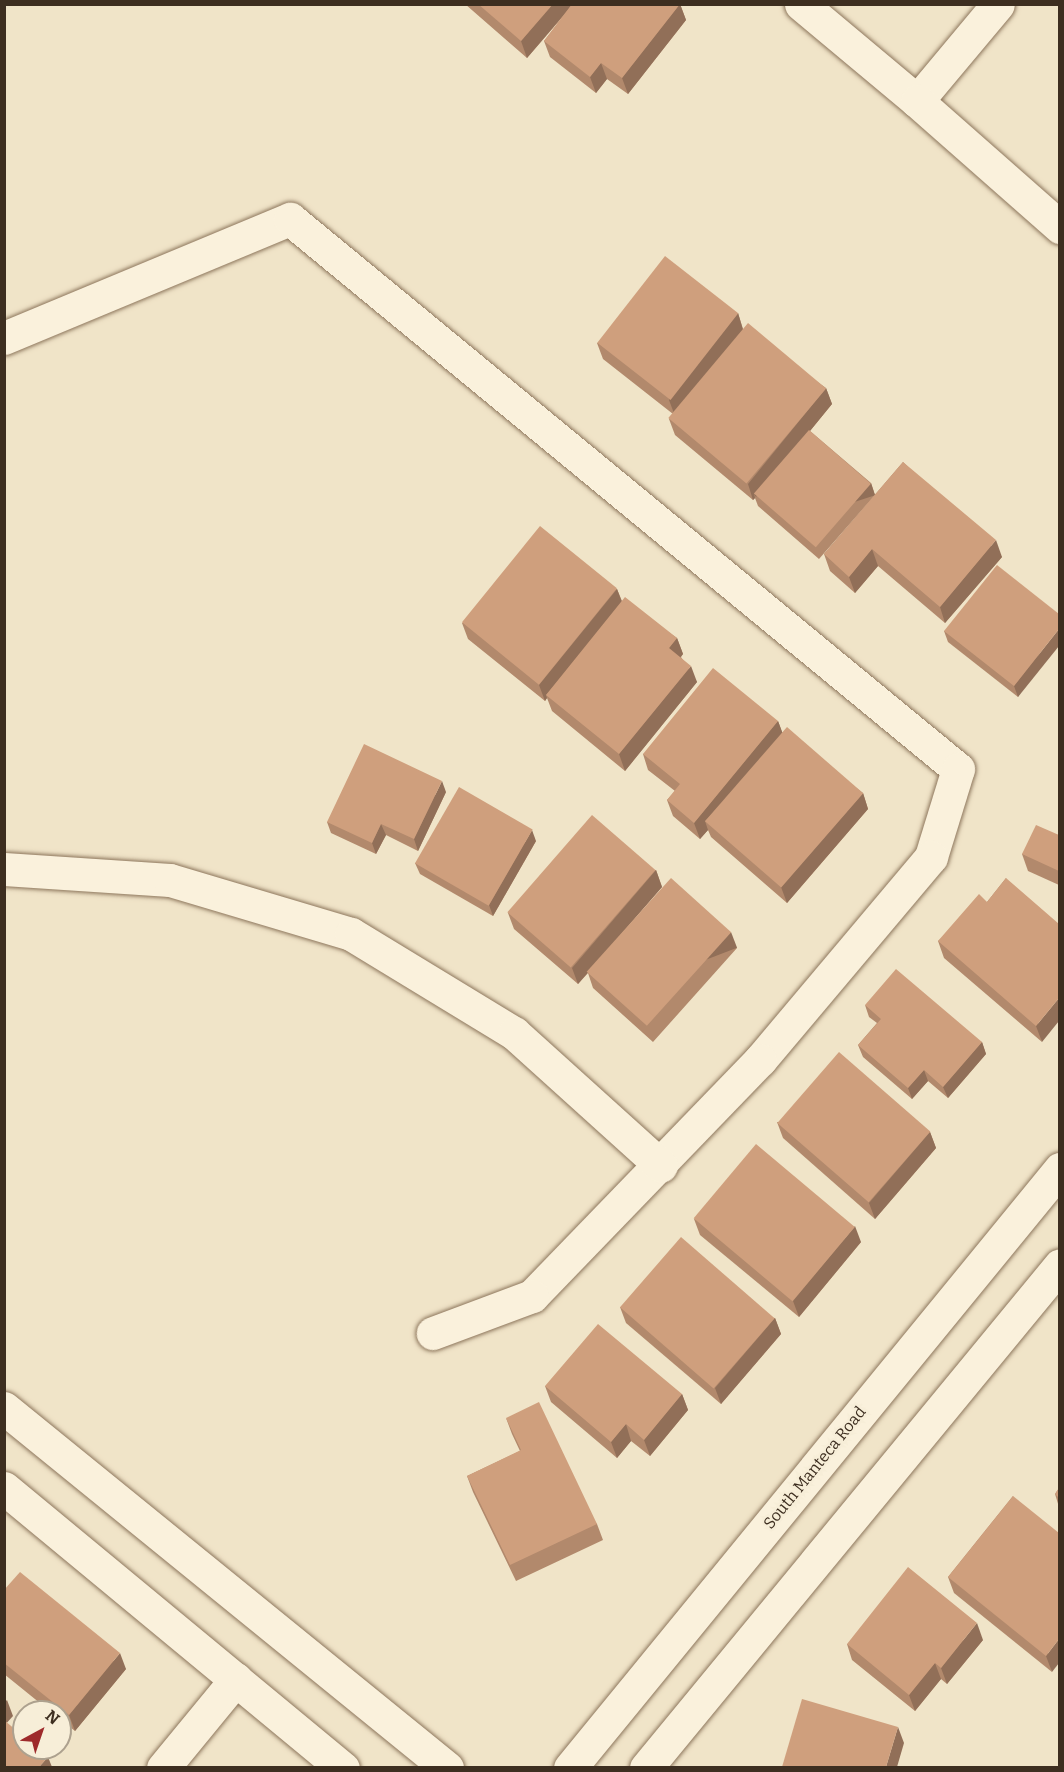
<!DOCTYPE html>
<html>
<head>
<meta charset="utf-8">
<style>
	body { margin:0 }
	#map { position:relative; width:1064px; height:1772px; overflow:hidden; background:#f0e4c8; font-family:Bitter,serif }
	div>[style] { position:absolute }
	.roads { filter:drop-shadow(0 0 2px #8d765c) drop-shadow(0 0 2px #8d765c) }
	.minor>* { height:33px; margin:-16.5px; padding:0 16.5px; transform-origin:16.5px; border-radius:16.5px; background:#faf1dc }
	.tertiary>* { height:33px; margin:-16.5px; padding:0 16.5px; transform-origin:16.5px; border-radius:16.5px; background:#faf1dc }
	.wall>* { inset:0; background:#b2896c }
	.shaded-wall>* { inset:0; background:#916f58; transform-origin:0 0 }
	.building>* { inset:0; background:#cf9f7d; transform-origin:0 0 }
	span { translate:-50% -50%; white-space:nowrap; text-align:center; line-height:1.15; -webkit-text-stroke:5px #f7eed8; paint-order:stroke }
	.street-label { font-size:16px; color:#3d2e20 }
	.frame { position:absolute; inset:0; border:6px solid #3d2e20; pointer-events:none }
	.north { position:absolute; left:12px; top:1700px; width:60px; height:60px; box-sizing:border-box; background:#f7eed8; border:2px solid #ada18e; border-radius:50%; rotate:40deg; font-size:16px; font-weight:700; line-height:24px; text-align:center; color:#3d2e20 }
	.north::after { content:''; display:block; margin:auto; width:21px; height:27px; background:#9e2a2b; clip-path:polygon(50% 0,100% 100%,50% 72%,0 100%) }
</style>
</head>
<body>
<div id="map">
	<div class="roads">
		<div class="minor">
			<i style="left:801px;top:4px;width:151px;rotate:39.9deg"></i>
			<i style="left:917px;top:101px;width:126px;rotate:-50.1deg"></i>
			<i style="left:917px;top:101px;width:191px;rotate:41.4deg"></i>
			<i style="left:4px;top:338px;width:310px;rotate:-22.6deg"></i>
			<i style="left:290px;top:219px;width:865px;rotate:39.47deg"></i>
			<i style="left:958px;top:769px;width:92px;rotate:107.1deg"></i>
			<i style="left:931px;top:857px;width:265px;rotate:130.1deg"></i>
			<i style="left:760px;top:1060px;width:328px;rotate:134deg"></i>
			<i style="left:532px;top:1296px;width:106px;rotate:159.5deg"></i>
			<i style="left:4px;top:869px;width:166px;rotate:3.8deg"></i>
			<i style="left:170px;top:880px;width:189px;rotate:16.6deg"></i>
			<i style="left:351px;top:934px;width:191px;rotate:31.3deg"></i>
			<i style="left:514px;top:1033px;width:198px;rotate:42.1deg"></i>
			<i style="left:4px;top:1408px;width:571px;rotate:39.1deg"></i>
			<i style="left:4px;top:1488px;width:440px;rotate:39.6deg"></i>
			<i style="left:163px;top:1768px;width:115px;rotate:-50.6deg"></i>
		</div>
		<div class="tertiary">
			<i style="left:570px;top:1768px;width:774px;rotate:-50.72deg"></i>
			<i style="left:646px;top:1768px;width:651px;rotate:-50.54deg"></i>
		</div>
	</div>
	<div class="wall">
		<i style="clip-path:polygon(465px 4px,680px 4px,686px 20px,628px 94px,607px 79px,596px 93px,550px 57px,544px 41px,566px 13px,527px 58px)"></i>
		<i style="clip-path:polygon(738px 313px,743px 329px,826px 388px,832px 404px,810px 431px,871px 483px,875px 495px,819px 559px,758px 506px,755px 498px,753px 500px,675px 435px,669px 419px,673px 414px,603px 359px,597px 343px)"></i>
		<i style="clip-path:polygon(903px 462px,1002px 557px,945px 623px,878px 566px,855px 593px,830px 571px,824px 554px)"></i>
		<i style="clip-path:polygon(617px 589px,622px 601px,677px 638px,683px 654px,681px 657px,697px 682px,625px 771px,552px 711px,547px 698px,545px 701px,468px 639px,462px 623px)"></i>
		<i style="clip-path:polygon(1059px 614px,1018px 697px,948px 642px,944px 631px)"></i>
		<i style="clip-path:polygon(778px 721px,782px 732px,863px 793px,868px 809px,787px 903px,711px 837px,708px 830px,700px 839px,673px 816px,667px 800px,675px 791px,648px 770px,643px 754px)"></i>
		<i style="clip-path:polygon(446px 792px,418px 851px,386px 835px,376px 854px,331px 833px,327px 822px)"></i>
		<i style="clip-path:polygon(1059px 835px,1059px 885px,1028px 871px,1022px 854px)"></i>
		<i style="clip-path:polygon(536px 841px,493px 916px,420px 874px,415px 863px)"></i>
		<i style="clip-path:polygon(656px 870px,662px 887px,620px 935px,737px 948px,653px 1042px,593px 988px,588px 973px,578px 984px,514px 929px,508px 913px)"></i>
		<i style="clip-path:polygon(1006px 878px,1042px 1042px,944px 958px,938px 941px,987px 902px)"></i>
		<i style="clip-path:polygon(865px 1005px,982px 1042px,986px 1054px,948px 1098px,928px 1081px,912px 1099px,863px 1057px,858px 1045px,877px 1023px,869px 1017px)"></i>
		<i style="clip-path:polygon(777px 1122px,930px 1132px,936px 1148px,875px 1219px,783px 1138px)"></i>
		<i style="clip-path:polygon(694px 1219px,861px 1242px,799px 1317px,700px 1235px)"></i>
		<i style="clip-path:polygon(620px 1307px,775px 1318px,781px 1334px,721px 1404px,626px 1323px)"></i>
		<i style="clip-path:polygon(545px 1386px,682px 1394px,688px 1410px,650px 1456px,631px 1441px,617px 1458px,551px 1402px)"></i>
		<i style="clip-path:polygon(506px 1418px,597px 1524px,603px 1540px,516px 1581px,473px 1492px,467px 1476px,520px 1451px,512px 1434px)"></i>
		<i style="clip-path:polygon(1059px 1488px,1059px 1507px,1055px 1494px)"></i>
		<i style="clip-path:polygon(1013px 1496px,1052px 1672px,954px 1593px,948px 1577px)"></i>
		<i style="clip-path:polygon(4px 1590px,126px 1669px,75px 1731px,60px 1719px,60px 1712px,51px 1712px,4px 1674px)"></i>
		<i style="clip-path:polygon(983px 1640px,947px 1684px,941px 1679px,915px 1711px,852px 1660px,847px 1644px)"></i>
	</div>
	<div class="shaded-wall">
		<i style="clip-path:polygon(553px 4px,573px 4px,527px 58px,521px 41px)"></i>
		<i style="clip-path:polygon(680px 4px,686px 20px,628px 94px,622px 78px)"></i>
		<i style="clip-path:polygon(601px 63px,607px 79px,596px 93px,590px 77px)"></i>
		<i style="clip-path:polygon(738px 313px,743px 330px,675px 416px,669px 400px)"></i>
		<i style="clip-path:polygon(826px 388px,832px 404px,756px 497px,754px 494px,755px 498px,753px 500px,748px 484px)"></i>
		<i style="left:871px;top:483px;width:13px;height:85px;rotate:72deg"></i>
		<i style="clip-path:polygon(996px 540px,1002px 557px,945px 623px,940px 607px)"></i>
		<i style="clip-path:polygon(872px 549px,878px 566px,855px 593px,849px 577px)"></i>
		<i style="clip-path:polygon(617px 589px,623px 605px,546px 695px,547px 698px,545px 701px,539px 685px)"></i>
		<i style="clip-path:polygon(1059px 629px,1059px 646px,1018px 697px,1014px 686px)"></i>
		<i style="clip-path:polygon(677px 638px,683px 654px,675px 664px,669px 648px)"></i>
		<i style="clip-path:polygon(691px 666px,697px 682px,625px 771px,619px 754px)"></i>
		<i style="clip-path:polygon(778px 721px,784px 737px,705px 821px,708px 830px,700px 839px,694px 823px)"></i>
		<i style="clip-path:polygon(442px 781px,446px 792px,418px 851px,414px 839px)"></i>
		<i style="clip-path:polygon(863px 793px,868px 809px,787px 903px,781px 887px)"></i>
		<i style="clip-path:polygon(381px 824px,386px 835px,376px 854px,372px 843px)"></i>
		<i style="clip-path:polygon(532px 830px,536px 841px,493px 916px,489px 905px)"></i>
		<i style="clip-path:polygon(656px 870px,662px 887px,578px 984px,572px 968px)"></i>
		<i style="left:731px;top:932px;width:17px;height:126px;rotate:69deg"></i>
		<i style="clip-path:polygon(1059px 998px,1059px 1021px,1042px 1042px,1036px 1026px)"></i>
		<i style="clip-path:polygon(982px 1042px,986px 1054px,948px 1098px,943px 1087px)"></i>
		<i style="clip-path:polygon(924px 1070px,928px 1081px,912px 1099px,908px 1088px)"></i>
		<i style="clip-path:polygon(930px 1132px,936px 1148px,875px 1219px,869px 1203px)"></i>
		<i style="clip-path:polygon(855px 1226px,861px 1242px,799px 1317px,793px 1301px)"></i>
		<i style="clip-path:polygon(775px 1318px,781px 1334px,721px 1404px,715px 1388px)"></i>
		<i style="clip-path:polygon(682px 1394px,688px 1410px,650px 1456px,644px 1440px)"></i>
		<i style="clip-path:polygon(626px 1424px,631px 1441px,617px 1458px,611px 1442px)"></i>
		<i style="clip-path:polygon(977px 1623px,983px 1640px,947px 1684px,941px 1668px)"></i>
		<i style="clip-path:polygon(1059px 1639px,1059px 1663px,1052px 1672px,1046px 1656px)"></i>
		<i style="clip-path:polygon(120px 1653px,126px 1669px,75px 1731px,69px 1715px)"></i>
		<i style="clip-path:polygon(935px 1663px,941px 1679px,915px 1711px,909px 1695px)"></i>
		<i style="clip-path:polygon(7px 1700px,13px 1716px,4px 1726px,4px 1703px)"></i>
		<i style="clip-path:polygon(898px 1727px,904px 1743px,897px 1767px,886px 1767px)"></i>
		<i style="clip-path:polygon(48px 1757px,52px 1767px,39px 1767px)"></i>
	</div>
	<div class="building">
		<i style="clip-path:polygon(478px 4px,553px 4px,521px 41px)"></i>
		<i style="clip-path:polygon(572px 4px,680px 4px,622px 78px,601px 63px,590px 77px,544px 41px)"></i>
		<i style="left:665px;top:256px;width:93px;height:110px;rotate:38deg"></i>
		<i style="left:748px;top:323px;width:102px;height:124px;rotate:40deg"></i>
		<i style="left:809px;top:430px;width:82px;height:84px;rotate:41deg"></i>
		<i style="clip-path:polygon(903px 462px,996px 540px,940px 607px,872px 549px,849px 577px,824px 554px)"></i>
		<i style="left:540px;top:526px;width:99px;height:124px;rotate:39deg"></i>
		<i style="clip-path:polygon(997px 565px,1059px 614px,1059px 629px,1014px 686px,944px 631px)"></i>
		<i style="clip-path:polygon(625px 597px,677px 638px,669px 648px,691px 666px,619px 754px,546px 695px)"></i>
		<i style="clip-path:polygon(713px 668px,778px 721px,694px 823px,667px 800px,680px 784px,643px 754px)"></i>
		<i style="left:787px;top:727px;width:101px;height:125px;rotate:41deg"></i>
		<i style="clip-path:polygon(364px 744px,442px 781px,414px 839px,381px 824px,372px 843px,327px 822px)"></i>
		<i style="left:459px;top:787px;width:85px;height:88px;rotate:30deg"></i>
		<i style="left:592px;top:815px;width:84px;height:129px;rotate:41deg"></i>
		<i style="clip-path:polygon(1036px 825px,1059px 835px,1059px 871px,1022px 854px)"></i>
		<i style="left:671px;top:878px;width:81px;height:126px;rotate:42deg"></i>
		<i style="clip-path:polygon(1006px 878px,1059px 924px,1059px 998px,1036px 1026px,938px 941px,979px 894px,987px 902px)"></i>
		<i style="clip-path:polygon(896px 969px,982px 1042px,943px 1087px,924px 1070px,908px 1088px,858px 1045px,881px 1019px,865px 1005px)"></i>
		<i style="left:839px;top:1052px;width:121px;height:94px;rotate:41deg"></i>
		<i style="left:756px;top:1144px;width:129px;height:97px;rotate:40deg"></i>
		<i style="left:681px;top:1237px;width:124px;height:93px;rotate:41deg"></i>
		<i style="clip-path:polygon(598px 1324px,682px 1394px,644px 1440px,626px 1424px,611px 1442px,545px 1386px)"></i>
		<i style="clip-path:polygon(539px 1402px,597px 1524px,510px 1565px,467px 1476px,521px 1450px,506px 1418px)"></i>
		<i style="clip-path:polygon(1059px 1488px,1059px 1498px,1055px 1494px)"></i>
		<i style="clip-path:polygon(1013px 1496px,1059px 1533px,1059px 1639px,1046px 1656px,948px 1577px)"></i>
		<i style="clip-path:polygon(908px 1567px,977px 1623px,941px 1668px,935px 1663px,909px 1695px,847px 1644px)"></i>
		<i style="clip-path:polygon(20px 1572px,120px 1653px,69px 1715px,4px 1663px,4px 1590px)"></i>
		<i style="clip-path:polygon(802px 1699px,898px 1727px,886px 1767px,782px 1767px)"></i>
		<i style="clip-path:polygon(4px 1720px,24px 1737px,24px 1748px,37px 1748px,48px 1757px,39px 1767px,4px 1767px)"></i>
	</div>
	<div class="street-label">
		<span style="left:815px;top:1468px;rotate:-51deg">South Manteca Road</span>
	</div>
	<div class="frame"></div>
	<div class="north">N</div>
</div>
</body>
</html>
